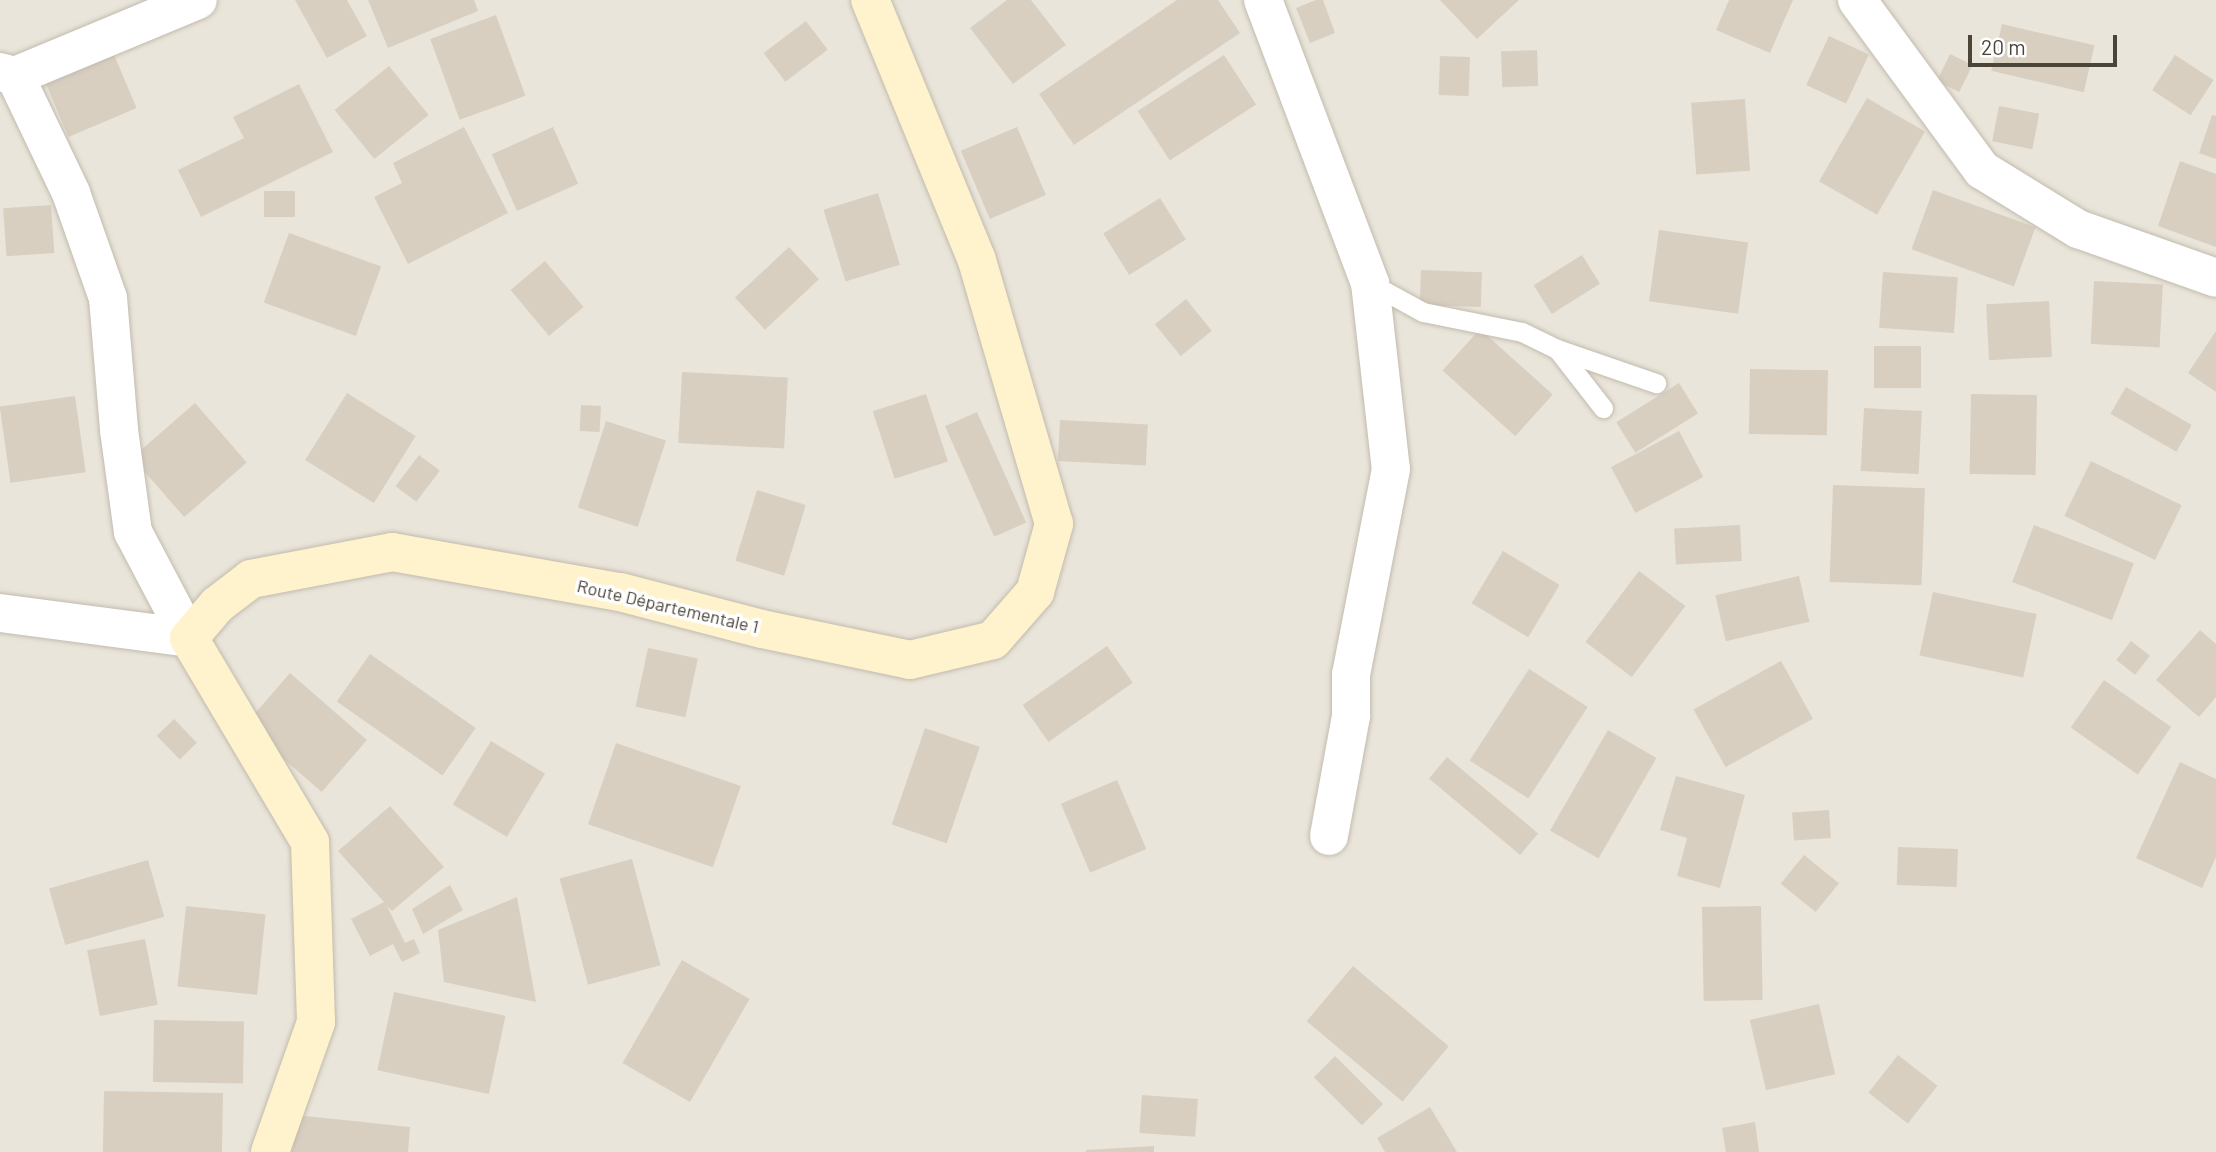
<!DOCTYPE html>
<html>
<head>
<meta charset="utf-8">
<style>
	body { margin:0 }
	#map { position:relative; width:2216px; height:1152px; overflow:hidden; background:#f6f3ec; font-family:Barlow,sans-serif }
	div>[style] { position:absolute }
	.residential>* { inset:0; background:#eae5da; transform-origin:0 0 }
	.building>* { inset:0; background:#d8cfc1; transform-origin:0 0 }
	.roads { filter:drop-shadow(0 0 2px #c2bbae) drop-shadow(0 0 2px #c2bbae) }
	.lane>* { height:19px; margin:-9.5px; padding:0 9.5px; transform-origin:9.5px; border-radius:9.5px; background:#fff }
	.street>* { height:38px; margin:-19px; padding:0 19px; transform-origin:19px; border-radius:19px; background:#fff }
	.secondary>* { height:38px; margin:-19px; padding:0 19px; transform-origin:19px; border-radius:19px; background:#fff3cd }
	span { translate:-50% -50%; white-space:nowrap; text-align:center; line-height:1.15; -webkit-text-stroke:7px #fff; paint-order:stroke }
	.street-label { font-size:18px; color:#4b4439 }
	.scale { position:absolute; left:1968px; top:35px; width:149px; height:32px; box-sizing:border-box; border:4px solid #4b4439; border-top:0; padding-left:9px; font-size:21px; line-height:24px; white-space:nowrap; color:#4b4439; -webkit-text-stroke:5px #fff; paint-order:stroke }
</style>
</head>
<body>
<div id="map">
	<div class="residential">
		<i style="left:0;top:0;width:2216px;height:1152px"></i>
	</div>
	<div class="building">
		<i style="clip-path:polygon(295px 0,347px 0,367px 36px,327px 58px)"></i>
		<i style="clip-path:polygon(368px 0,474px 0,478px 11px,388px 48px)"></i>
		<i style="clip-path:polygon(1007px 0,1031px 0,1066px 45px,1013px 84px,970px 28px)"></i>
		<i style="clip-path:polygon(1177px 0,1218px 0,1240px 33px,1074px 145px,1039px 94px)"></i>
		<i style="clip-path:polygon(1316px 0,1323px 0,1335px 33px,1310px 43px,1296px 8px)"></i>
		<i style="clip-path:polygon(1440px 0,1519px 0,1477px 39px)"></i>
		<i style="clip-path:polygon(1729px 0,1793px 0,1770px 53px,1716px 30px)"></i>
		<i style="left:496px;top:15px;width:86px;height:70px;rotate:70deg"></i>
		<i style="left:806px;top:21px;width:36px;height:53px;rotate:53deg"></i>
		<i style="left:2002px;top:24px;width:95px;height:48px;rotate:13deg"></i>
		<i style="left:1829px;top:36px;width:44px;height:54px;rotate:25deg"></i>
		<i style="left:112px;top:50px;width:63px;height:74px;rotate:67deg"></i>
		<i style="left:1537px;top:50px;width:36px;height:36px;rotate:88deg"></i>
		<i style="left:1950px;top:54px;width:25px;height:30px;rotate:26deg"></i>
		<i style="left:1224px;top:55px;width:59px;height:103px;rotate:57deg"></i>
		<i style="left:2175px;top:55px;width:46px;height:42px;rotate:33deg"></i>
		<i style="left:1440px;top:56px;width:30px;height:39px;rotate:2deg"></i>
		<i style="left:389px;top:66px;width:63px;height:70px;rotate:51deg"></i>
		<i style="clip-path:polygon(299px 84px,333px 152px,201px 217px,178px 170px,244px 138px,233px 117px)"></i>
		<i style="left:1867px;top:98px;width:67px;height:96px;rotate:30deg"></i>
		<i style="left:1745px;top:99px;width:72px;height:54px;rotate:86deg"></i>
		<i style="left:1999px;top:106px;width:41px;height:36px;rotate:11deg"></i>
		<i style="clip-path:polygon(2212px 115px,2216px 116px,2216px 159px,2199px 153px)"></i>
		<i style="clip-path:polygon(464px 127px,508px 213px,408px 264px,374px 197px,402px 183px,393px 163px)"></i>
		<i style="left:553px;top:127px;width:62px;height:67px;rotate:66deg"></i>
		<i style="left:1017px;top:127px;width:74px;height:61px;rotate:67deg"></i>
		<i style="clip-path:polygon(2180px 161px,2216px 174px,2216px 247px,2158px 226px)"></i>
		<i style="left:1933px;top:190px;width:109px;height:63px;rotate:20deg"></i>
		<i style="left:264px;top:191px;width:31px;height:26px"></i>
		<i style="left:878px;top:193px;width:75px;height:57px;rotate:73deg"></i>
		<i style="left:1160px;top:198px;width:49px;height:67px;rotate:58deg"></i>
		<i style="left:51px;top:205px;width:48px;height:48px;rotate:86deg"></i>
		<i style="left:1659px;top:230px;width:90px;height:72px;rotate:8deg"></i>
		<i style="left:289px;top:233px;width:98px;height:74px;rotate:20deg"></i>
		<i style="left:789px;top:247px;width:44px;height:74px;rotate:47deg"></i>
		<i style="left:1582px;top:255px;width:34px;height:57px;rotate:58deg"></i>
		<i style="left:545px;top:261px;width:60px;height:45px;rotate:50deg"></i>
		<i style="left:1421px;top:270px;width:61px;height:35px;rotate:2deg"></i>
		<i style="left:1883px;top:272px;width:75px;height:56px;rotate:4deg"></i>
		<i style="left:2094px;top:281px;width:69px;height:63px;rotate:3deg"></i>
		<i style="left:1186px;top:299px;width:41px;height:40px;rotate:51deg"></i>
		<i style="left:2049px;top:301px;width:56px;height:63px;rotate:87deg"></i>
		<i style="left:1480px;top:329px;width:98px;height:56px;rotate:42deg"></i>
		<i style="clip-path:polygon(2216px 331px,2216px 392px,2188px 373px)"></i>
		<i style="left:1874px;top:346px;width:47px;height:42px"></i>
		<i style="left:1750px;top:369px;width:78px;height:65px;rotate:1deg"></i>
		<i style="left:682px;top:372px;width:106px;height:71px;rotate:3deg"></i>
		<i style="left:1679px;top:383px;width:36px;height:74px;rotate:58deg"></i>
		<i style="left:2126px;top:387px;width:76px;height:31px;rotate:30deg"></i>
		<i style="left:347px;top:393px;width:81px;height:79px;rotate:32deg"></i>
		<i style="left:926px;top:394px;width:71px;height:56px;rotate:72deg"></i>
		<i style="left:1971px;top:394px;width:66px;height:80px;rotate:1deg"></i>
		<i style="left:75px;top:396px;width:77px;height:76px;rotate:82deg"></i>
		<i style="left:195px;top:403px;width:79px;height:83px;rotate:49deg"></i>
		<i style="left:581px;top:405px;width:20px;height:26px;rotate:3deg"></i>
		<i style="left:1864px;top:408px;width:58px;height:63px;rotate:3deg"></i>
		<i style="left:977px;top:412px;width:121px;height:35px;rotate:66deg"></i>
		<i style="left:1060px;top:420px;width:88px;height:41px;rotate:3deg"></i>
		<i style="left:606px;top:421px;width:63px;height:91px;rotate:18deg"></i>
		<i style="left:1679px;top:431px;width:52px;height:77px;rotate:62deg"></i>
		<i style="left:419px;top:455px;width:26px;height:39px;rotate:37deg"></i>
		<i style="left:2091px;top:461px;width:101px;height:61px;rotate:26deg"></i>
		<i style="left:1833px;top:485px;width:92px;height:97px;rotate:2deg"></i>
		<i style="left:757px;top:490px;width:51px;height:74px;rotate:17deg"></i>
		<i style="left:1740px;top:525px;width:36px;height:66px;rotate:87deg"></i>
		<i style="left:2034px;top:525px;width:107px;height:61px;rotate:21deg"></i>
		<i style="left:1503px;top:551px;width:66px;height:61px;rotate:31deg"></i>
		<i style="left:1639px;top:571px;width:58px;height:89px;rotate:37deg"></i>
		<i style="left:1799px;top:576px;width:47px;height:86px;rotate:77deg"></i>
		<i style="left:1933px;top:592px;width:106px;height:65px;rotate:12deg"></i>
		<i style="clip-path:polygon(2200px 630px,2216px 644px,2216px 697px,2199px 717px,2156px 680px)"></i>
		<i style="left:2131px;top:641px;width:24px;height:24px;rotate:38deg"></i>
		<i style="left:1107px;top:646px;width:45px;height:103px;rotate:55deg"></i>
		<i style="left:648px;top:648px;width:51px;height:60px;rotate:12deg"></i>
		<i style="left:370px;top:654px;width:129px;height:58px;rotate:35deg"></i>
		<i style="left:1781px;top:661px;width:66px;height:100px;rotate:61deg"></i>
		<i style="left:1529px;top:669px;width:70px;height:109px;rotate:33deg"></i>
		<i style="left:290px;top:673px;width:102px;height:69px;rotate:41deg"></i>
		<i style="left:2104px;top:680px;width:82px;height:58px;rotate:35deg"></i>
		<i style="left:174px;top:719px;width:33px;height:24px;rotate:46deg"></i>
		<i style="left:925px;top:728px;width:58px;height:102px;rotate:19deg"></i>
		<i style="left:1608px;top:730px;width:56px;height:116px;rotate:30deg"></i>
		<i style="left:491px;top:741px;width:63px;height:74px;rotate:31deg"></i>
		<i style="left:616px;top:743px;width:132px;height:86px;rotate:19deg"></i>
		<i style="left:1447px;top:757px;width:119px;height:28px;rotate:40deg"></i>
		<i style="clip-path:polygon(2180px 762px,2216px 779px,2216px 857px,2202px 888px,2136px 858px)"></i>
		<i style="clip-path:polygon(1676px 776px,1745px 795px,1720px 888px,1677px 876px,1687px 838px,1660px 830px)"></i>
		<i style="left:1117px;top:780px;width:75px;height:61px;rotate:67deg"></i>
		<i style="clip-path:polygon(390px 806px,444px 867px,392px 911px,387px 906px,405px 943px,414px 939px,420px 953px,402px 962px,393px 944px,370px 956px,351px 919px,384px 902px,338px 851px)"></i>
		<i style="left:1829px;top:810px;width:28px;height:37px;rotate:86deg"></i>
		<i style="left:1898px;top:847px;width:60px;height:38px;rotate:2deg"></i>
		<i style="left:1804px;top:855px;width:45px;height:37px;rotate:39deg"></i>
		<i style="left:632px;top:859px;width:110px;height:75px;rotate:75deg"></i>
		<i style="left:148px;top:860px;width:59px;height:103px;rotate:74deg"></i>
		<i style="clip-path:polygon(450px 885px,463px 910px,423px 934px,412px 909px)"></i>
		<i style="clip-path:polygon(517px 897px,536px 1002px,444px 982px,438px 930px)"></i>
		<i style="left:186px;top:906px;width:80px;height:81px;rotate:6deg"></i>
		<i style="left:1761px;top:906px;width:94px;height:59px;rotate:89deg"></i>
		<i style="left:145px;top:939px;width:67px;height:59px;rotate:79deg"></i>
		<i style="left:682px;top:960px;width:78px;height:119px;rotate:30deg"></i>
		<i style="left:1353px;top:966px;width:125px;height:72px;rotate:40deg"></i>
		<i style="left:394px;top:992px;width:114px;height:80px;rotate:12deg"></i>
		<i style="left:1819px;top:1004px;width:72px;height:71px;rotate:77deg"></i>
		<i style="left:154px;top:1020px;width:90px;height:62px;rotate:1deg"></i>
		<i style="left:1898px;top:1055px;width:50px;height:48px;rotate:38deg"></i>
		<i style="left:1335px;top:1056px;width:68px;height:30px;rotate:45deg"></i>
		<i style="left:104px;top:1091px;width:119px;height:61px;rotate:1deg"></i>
		<i style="left:1142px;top:1095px;width:56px;height:38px;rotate:4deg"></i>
		<i style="clip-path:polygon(1430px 1107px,1457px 1152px,1385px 1152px,1377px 1138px)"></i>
		<i style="clip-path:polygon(296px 1115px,410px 1127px,408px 1152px,292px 1152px)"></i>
		<i style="clip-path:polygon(1755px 1122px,1759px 1152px,1726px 1152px,1722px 1128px)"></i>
		<i style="clip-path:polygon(1154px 1146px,1154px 1152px,1086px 1152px,1086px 1150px)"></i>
	</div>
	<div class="roads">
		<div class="lane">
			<i style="left:1370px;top:283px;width:60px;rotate:28.7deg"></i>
			<i style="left:1423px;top:312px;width:101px;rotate:11.4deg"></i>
			<i style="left:1522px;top:332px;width:39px;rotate:26deg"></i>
			<i style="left:1557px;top:349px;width:105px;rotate:19deg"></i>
			<i style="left:1557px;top:349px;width:75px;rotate:52.1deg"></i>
		</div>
		<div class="street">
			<i style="left:1263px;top:0;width:303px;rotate:69.3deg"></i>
			<i style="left:1370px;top:283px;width:187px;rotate:83.6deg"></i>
			<i style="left:1391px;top:469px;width:209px;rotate:101deg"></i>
			<i style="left:1351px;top:674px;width:42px;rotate:90deg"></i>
			<i style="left:1351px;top:716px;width:122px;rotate:100.4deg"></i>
			<i style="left:1857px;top:0;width:211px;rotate:53.7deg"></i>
			<i style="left:1982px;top:170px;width:113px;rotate:31.6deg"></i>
			<i style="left:2078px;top:229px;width:146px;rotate:19.5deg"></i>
			<i style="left:0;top:72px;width:16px;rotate:15deg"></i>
			<i style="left:15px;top:76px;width:130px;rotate:64.4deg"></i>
			<i style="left:71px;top:193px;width:111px;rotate:70.6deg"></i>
			<i style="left:108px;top:298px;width:132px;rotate:85.2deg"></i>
			<i style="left:119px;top:430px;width:103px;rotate:82.2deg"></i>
			<i style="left:133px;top:532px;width:120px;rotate:62.2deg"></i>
			<i style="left:15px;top:76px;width:198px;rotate:-22.6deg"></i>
			<i style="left:0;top:613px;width:191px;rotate:7.5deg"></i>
		</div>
		<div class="secondary">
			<i style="left:270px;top:1152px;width:138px;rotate:-70.5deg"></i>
			<i style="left:316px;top:1022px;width:180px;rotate:-91.9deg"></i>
			<i style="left:310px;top:842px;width:237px;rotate:-120.7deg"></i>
			<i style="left:189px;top:638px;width:43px;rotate:-49.7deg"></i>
			<i style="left:217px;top:605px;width:43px;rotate:-37.4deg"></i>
			<i style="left:251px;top:579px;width:144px;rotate:-10.8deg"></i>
			<i style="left:392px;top:552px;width:231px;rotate:10deg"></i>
			<i style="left:620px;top:592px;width:147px;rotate:14.6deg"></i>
			<i style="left:762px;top:629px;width:151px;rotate:11.8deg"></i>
			<i style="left:910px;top:660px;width:85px;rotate:-13.5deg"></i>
			<i style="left:993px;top:640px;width:64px;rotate:-48.8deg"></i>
			<i style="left:1035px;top:592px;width:71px;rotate:-74.4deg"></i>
			<i style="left:1054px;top:524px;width:277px;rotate:-106.3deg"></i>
			<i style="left:976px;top:258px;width:279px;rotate:-112.3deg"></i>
		</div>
	</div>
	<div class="street-label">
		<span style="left:668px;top:606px;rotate:13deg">Route Départementale 1</span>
	</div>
	<div class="scale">20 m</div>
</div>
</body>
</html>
